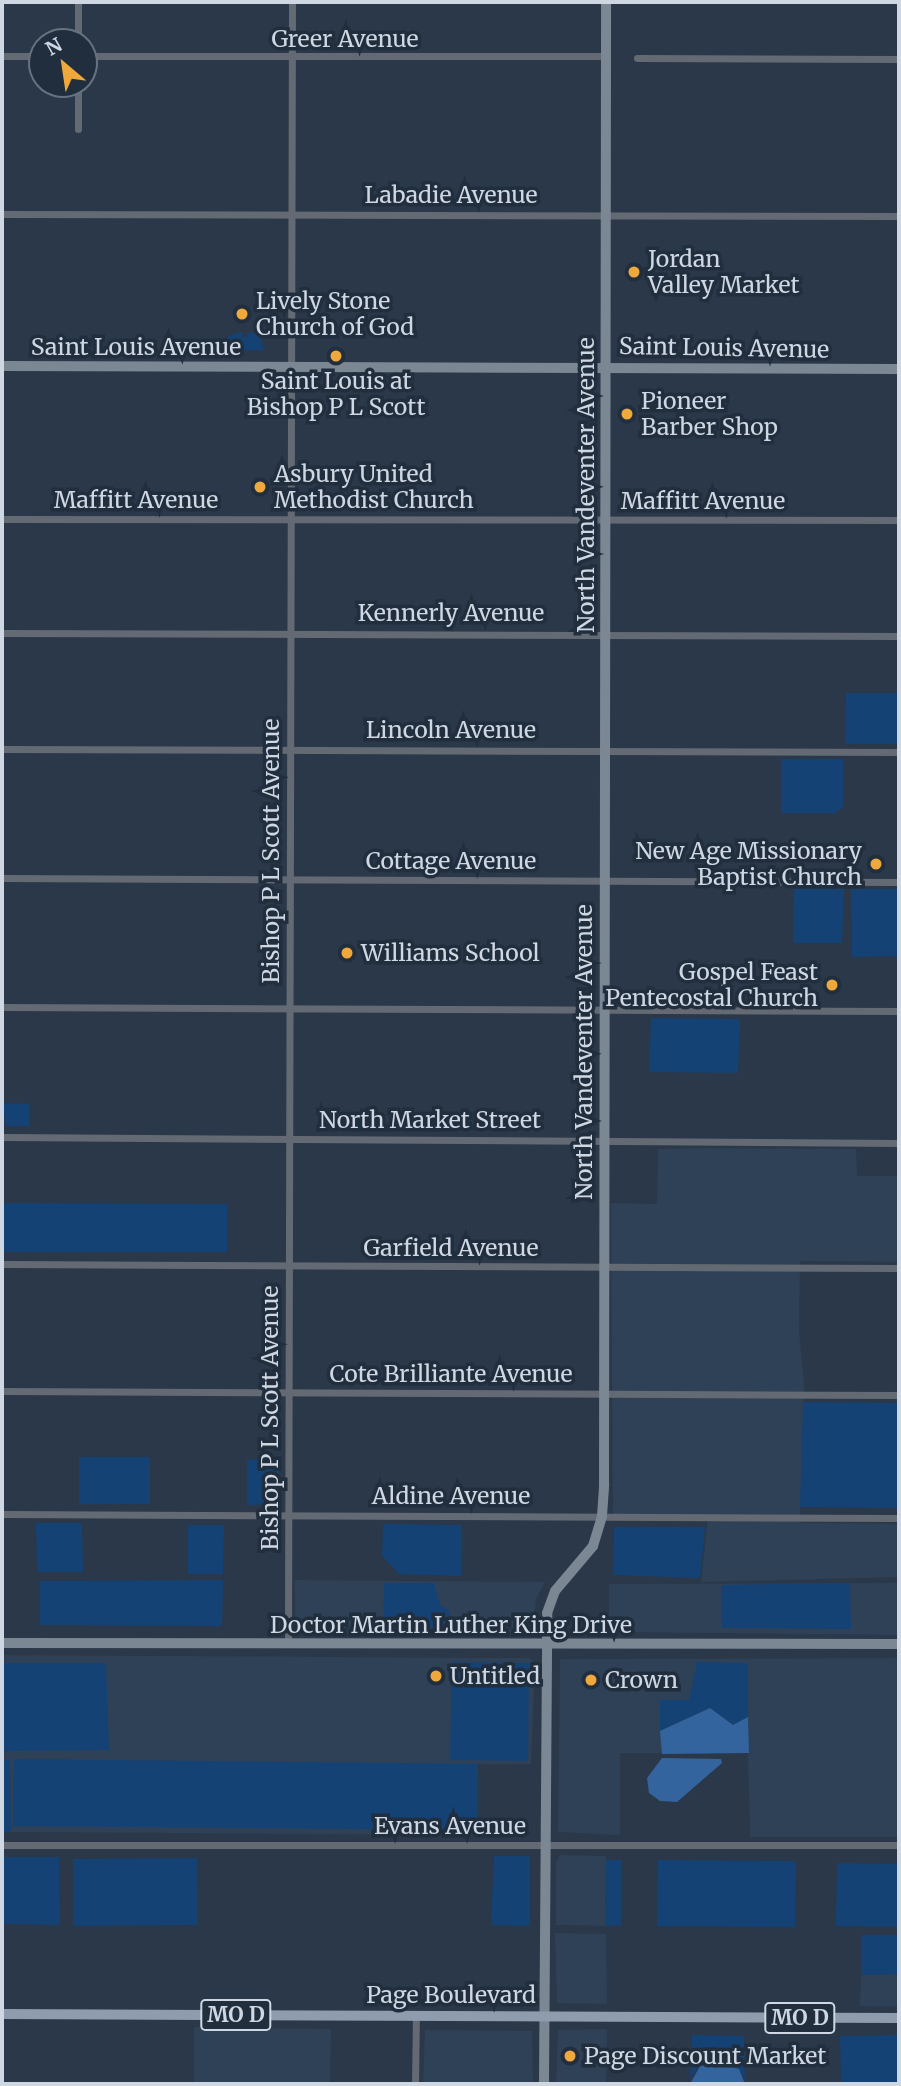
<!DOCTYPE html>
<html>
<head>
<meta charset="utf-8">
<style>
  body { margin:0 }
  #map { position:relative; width:901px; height:2086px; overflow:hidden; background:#2a3849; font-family:Merriweather,serif }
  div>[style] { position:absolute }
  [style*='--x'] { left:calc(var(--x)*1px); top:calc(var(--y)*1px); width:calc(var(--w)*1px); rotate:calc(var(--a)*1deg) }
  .built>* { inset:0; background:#2f4157 }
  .green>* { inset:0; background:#154275 }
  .forest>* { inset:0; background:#33649d }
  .street>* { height:7px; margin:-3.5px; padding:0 3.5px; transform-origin:3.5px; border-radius:3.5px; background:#646a73 }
  .secondary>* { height:10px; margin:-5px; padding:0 5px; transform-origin:5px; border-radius:5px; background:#7c8794 }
  .primary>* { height:10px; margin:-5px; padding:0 5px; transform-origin:5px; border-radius:5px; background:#8f9cad }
  .dots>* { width:19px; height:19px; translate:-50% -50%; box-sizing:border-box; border:4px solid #212e3e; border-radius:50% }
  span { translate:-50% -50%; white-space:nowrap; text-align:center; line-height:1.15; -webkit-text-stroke:7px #212e3e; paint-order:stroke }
  .shield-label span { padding:2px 5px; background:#212e3e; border:2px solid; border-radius:5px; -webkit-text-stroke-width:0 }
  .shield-label { font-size:21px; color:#cfd7e2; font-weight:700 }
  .street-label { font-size:23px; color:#cfd7e2 }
  .poi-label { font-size:23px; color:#cfd7e2 }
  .left { translate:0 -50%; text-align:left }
  .right { translate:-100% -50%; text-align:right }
  .frame { position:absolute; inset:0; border:4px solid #cfd7e2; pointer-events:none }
  .north { position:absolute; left:28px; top:28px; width:70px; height:70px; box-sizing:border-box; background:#212e3e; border:2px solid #677280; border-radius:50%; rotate:331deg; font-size:19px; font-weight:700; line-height:28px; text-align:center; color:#cfd7e2 }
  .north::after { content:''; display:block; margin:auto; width:24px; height:32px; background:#eea83c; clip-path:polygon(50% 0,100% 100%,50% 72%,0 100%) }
</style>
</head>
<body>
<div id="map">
  <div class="built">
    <i style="clip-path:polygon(699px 1148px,856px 1149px,857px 1176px,899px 1176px,899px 1262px,800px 1261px,799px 1331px,804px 1383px,800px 1523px,899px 1524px,899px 1577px,701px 1582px,708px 1517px,613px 1516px,611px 1203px,657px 1204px,658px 1149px)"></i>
    <i style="clip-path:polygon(295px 1580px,545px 1582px,536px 1599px,532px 1632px,300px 1633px,295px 1628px)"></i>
    <i style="clip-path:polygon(899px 1583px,899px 1635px,609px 1632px,609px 1584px)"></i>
    <i style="clip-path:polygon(2px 1655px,530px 1658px,535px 1664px,531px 1764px,478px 1764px,477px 1835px,11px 1832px,10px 1760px,2px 1760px)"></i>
    <i style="clip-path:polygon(899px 1658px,899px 1837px,750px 1837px,748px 1753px,620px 1753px,620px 1835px,558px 1832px,560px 1659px)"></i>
    <i style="clip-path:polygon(560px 1855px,606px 1856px,605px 1926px,556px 1925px,556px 1862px)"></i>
    <i style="clip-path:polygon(555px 1933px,606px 1934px,607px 2004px,557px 2003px)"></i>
    <i style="clip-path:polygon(899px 1974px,899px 2006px,860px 2006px,861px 1975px)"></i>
    <i style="clip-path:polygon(194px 2027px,331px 2029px,330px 2084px,194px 2084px)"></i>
    <i style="clip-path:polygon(607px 2029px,606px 2084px,556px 2084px,558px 2030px)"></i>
    <i style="clip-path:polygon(425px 2030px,532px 2031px,533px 2084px,423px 2084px)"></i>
  </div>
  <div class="green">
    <i style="clip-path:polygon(237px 333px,244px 333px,241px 338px,249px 336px,245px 333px,259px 333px,264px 350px,227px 350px,227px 337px)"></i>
    <i style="clip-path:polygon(846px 693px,899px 693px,899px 744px,845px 744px)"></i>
    <i style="clip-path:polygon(781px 759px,843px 759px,843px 807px,835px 813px,781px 813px)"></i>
    <i style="clip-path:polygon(794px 889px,844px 889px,842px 943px,793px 943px)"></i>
    <i style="clip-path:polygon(851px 889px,899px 889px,899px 956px,852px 957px)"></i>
    <i style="clip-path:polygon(651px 1018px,740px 1019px,738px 1073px,649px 1072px)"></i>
    <i style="clip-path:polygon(2px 1103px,29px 1104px,29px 1126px,6px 1126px)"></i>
    <i style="clip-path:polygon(2px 1203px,227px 1204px,227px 1252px,2px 1252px)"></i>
    <i style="clip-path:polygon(803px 1402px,899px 1403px,899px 1508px,800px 1507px)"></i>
    <i style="clip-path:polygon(79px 1457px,150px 1457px,150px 1504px,79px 1504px)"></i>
    <i style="clip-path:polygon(279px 1458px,279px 1504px,247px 1505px,247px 1460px)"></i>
    <i style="clip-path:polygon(36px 1523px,82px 1523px,83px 1572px,37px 1572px)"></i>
    <i style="clip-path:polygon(383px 1524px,462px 1525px,461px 1576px,399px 1574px,382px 1556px)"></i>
    <i style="clip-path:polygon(188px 1525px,224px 1525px,223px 1574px,188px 1574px)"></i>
    <i style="clip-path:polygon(614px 1527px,705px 1527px,700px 1578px,613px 1575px)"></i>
    <i style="clip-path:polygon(223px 1580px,222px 1626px,40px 1625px,40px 1581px)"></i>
    <i style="clip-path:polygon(384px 1583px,434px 1583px,440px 1605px,450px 1611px,449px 1628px,383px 1626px)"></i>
    <i style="clip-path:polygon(850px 1583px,851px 1629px,722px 1628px,721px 1585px)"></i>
    <i style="clip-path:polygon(452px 1662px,529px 1663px,528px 1761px,450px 1760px)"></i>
    <i style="clip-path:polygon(697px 1662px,748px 1663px,748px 1717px,733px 1725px,710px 1708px,660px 1731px,660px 1700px,689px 1700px)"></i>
    <i style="clip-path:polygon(2px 1663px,106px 1663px,109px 1750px,2px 1751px)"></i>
    <i style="clip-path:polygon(14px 1759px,478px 1764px,477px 1830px,13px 1826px)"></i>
    <i style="clip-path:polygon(2px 1760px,10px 1760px,11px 1832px,2px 1832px)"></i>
    <i style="clip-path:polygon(494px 1856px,530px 1856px,530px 1926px,491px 1925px)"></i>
    <i style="clip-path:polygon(2px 1857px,59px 1857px,60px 1925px,2px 1924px)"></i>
    <i style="clip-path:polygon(197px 1858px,198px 1925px,73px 1926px,73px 1859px)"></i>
    <i style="clip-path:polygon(606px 1860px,621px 1860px,621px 1925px,605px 1926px)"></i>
    <i style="clip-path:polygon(658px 1860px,796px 1861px,795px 1927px,657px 1926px)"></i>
    <i style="clip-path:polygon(837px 1863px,899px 1864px,899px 1927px,836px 1926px)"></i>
    <i style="clip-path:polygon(861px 1935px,899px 1935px,899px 1974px,861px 1975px)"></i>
    <i style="clip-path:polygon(692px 2035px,744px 2036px,745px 2079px,739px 2070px,720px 2063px,700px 2066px,690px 2078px)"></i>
    <i style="clip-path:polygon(899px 2035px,899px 2084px,841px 2084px,840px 2036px)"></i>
  </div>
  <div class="forest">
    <i style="clip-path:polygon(710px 1708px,733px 1725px,748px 1717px,749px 1753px,662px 1754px,660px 1731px)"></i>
    <i style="clip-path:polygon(662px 1758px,721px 1759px,722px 1763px,677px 1802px,660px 1801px,649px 1793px,647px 1778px)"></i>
    <i style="clip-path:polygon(720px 2063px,739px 2069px,745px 2084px,690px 2084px,700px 2066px)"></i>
  </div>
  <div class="street">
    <i style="--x:78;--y:2;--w:40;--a:90"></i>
    <i style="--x:2;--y:56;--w:40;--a:0"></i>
    <i style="--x:84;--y:56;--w:522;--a:0"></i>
    <i style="--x:637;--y:58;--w:262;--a:0.2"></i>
    <i style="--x:78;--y:129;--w:45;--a:-90"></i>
    <i style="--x:2;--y:214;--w:897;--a:0.13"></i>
    <i style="--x:2;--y:519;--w:897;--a:0.06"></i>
    <i style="--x:2;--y:633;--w:897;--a:0.19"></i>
    <i style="--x:2;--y:749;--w:897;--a:0.19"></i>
    <i style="--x:2;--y:878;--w:897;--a:0.26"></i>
    <i style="--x:2;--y:1007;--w:897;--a:0.26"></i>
    <i style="--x:2;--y:1137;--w:897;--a:0.38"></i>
    <i style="--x:2;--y:1264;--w:897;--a:0.26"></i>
    <i style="--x:2;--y:1391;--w:897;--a:0.26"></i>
    <i style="--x:2;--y:1514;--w:897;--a:0.26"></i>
    <i style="--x:288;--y:1643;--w:1641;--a:-89.86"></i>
    <i style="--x:2;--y:1845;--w:897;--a:0"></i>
    <i style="--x:415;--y:2084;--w:68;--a:-89.2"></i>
  </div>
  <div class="secondary">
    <i style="--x:2;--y:366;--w:897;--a:0.19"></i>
    <i style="--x:2;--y:1643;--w:897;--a:0.06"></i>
    <i style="--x:544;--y:2084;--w:471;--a:-89.6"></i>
    <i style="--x:547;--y:1613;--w:23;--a:-70"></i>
    <i style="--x:555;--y:1591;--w:59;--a:-49.8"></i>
    <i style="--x:593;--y:1546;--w:31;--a:-73"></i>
    <i style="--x:602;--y:1516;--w:32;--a:-86"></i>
    <i style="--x:604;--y:1484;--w:1482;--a:-89.92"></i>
  </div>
  <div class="primary">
    <i style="--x:2;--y:2014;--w:897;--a:0.26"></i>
  </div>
  <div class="dots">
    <i style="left:634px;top:272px;background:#eea83c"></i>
    <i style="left:242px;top:314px;background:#eea83c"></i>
    <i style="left:336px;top:356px;background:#eea83c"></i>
    <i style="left:627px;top:414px;background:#eea83c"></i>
    <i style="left:260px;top:487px;background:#eea83c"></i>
    <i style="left:876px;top:864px;background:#eea83c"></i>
    <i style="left:347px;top:953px;background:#eea83c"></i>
    <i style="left:832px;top:985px;background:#eea83c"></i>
    <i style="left:436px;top:1676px;background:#eea83c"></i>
    <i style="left:591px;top:1680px;background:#eea83c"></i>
    <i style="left:570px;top:2056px;background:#eea83c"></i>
  </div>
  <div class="shield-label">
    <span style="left:236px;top:2015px">MO D</span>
    <span style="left:800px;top:2018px">MO D</span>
  </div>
  <div class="street-label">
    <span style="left:345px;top:39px">Greer Avenue</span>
    <span style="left:451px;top:195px">Labadie Avenue</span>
    <span style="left:136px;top:347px">Saint Louis Avenue</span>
    <span style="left:724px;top:348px;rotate:1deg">Saint Louis Avenue</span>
    <span style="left:586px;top:485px;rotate:-90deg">North Vandeventer Avenue</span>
    <span style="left:136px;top:500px">Maffitt Avenue</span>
    <span style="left:703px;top:501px">Maffitt Avenue</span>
    <span style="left:451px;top:613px">Kennerly Avenue</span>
    <span style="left:451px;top:730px">Lincoln Avenue</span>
    <span style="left:271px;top:851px;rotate:-90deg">Bishop P L Scott Avenue</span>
    <span style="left:451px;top:861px">Cottage Avenue</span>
    <span style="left:584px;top:1052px;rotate:-90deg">North Vandeventer Avenue</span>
    <span style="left:430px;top:1120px">North Market Street</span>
    <span style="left:451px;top:1248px">Garfield Avenue</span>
    <span style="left:451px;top:1374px">Cote Brilliante Avenue</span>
    <span style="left:270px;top:1418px;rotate:-90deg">Bishop P L Scott Avenue</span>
    <span style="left:451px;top:1496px">Aldine Avenue</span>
    <span style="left:451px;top:1625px">Doctor Martin Luther King Drive</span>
    <span style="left:450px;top:1826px">Evans Avenue</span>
    <span style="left:451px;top:1995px">Page Boulevard</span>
  </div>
  <div class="poi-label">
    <span class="left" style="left:648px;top:272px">Jordan<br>Valley Market</span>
    <span class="left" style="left:256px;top:314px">Lively Stone<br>Church of God</span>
    <span style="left:336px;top:394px">Saint Louis at<br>Bishop P L Scott</span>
    <span class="left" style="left:641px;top:414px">Pioneer<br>Barber Shop</span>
    <span class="left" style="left:274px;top:487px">Asbury United<br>Methodist Church</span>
    <span class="right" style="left:862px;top:864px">New Age Missionary<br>Baptist Church</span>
    <span class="left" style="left:361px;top:953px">Williams School</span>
    <span class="right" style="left:818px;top:985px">Gospel Feast<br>Pentecostal Church</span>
    <span class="left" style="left:450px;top:1676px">Untitled</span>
    <span class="left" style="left:605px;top:1680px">Crown</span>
    <span class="left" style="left:584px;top:2056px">Page Discount Market</span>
  </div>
  <div class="frame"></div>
  <div class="north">N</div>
</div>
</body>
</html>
